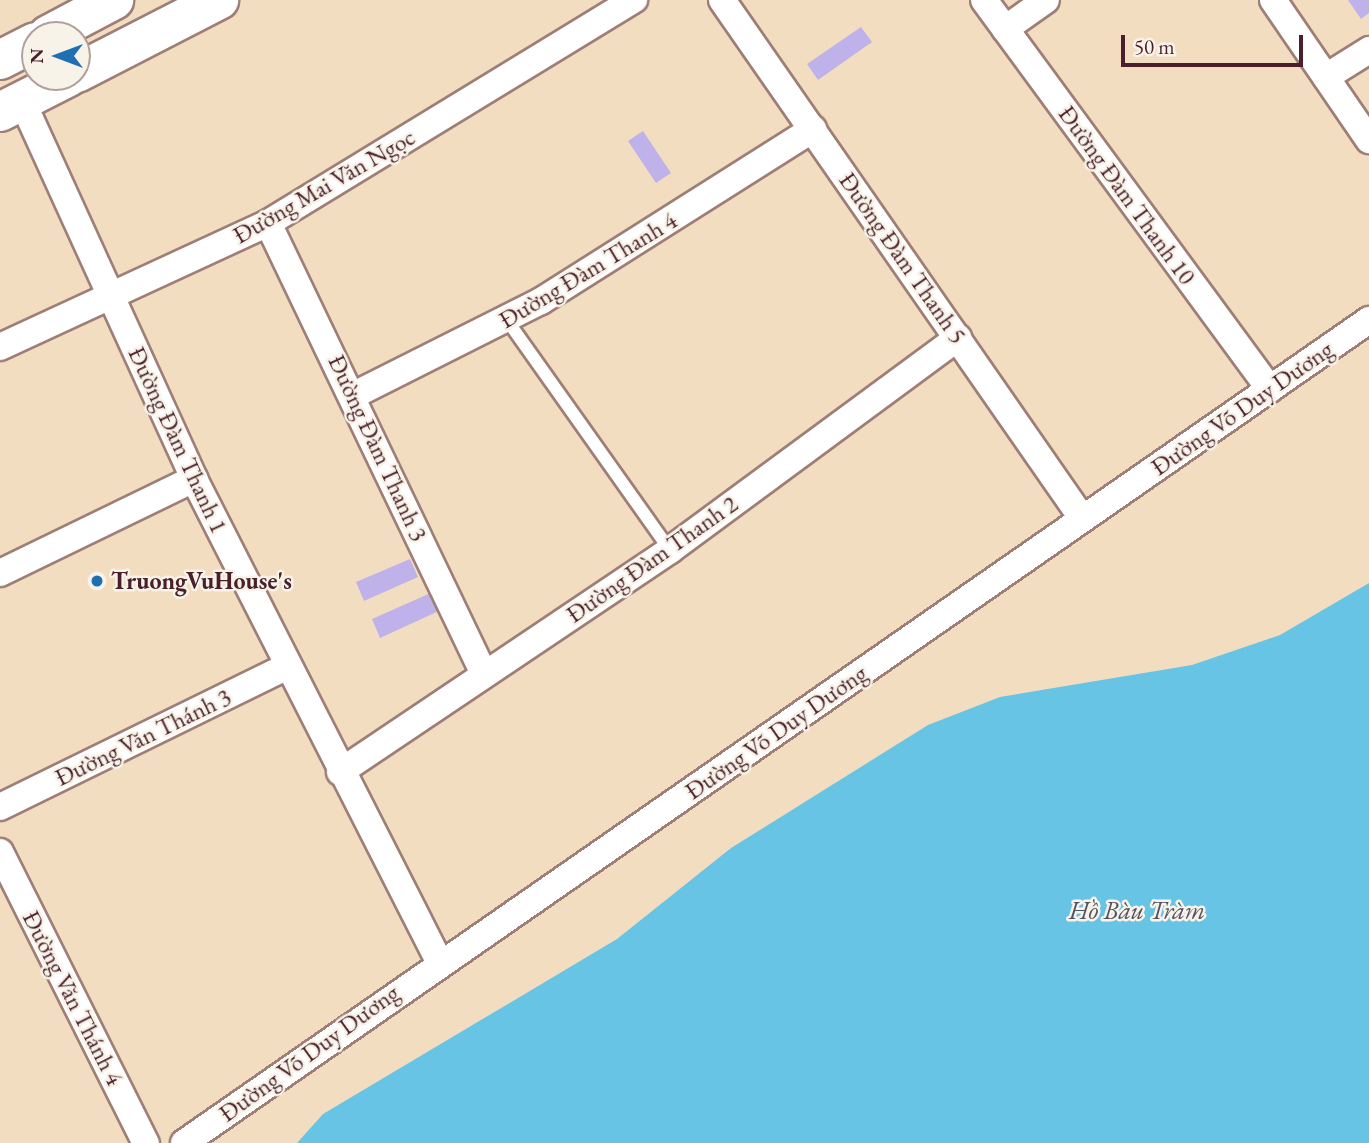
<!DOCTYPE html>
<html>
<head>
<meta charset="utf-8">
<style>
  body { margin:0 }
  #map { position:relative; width:1369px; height:1143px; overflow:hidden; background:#f3ddc0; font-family:"EB Garamond",serif }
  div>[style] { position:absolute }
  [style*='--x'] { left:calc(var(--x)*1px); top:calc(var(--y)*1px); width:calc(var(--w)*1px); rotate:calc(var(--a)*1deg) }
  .water>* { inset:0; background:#67c4e5 }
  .building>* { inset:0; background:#bfb1ea }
  .roads { filter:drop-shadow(2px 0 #9e7e76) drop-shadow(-2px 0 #9e7e76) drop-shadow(0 2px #9e7e76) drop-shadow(0 -2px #9e7e76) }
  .lane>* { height:12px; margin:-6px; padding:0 6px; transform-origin:6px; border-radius:6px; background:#fff }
  .street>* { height:26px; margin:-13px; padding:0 13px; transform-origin:13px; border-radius:13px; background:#fff }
  .highway>* { height:38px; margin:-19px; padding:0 19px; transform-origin:19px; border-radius:19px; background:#fff }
  .dots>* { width:19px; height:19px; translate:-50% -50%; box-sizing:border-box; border:4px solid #f7f3e8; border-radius:50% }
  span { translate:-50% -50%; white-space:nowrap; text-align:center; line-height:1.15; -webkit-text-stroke:5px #f7f3e8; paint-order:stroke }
  .street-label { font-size:24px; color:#4a1f2b }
  .poi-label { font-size:24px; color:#4a1f2b; font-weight:700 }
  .left { translate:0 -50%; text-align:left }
  .water-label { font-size:26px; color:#535163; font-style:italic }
  .north { position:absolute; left:21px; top:21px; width:70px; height:70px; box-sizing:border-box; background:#f7f3e8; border:2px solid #b29e9c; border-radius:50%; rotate:270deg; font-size:19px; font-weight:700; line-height:28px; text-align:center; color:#4a1f2b }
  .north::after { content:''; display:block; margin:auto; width:24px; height:32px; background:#1f6fb2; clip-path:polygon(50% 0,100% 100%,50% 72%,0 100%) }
  .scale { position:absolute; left:1121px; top:35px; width:182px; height:32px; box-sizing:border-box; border:4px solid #4a1f2b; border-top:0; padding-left:9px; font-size:21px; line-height:24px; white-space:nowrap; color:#4a1f2b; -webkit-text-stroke:5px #f7f3e8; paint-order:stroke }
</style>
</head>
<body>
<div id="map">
  <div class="water">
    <i style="clip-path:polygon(1369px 583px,1369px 1143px,297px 1143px,323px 1114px,617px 939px,731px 848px,928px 725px,1000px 697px,1192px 665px,1280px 635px)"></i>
  </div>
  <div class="building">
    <i style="clip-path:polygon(1348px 0,1369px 0,1369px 13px,1361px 19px)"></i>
    <i style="clip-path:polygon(861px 27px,872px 42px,818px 80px,807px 64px)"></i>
    <i style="clip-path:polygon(643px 131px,671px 173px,656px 183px,628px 141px)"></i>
    <i style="clip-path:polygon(410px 559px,418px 577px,364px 601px,356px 582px)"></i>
    <i style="clip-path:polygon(433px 592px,441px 610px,380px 638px,372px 619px)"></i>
  </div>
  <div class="roads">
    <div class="lane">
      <i style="--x:507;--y:320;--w:282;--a:54.7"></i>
    </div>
    <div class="street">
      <i style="--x:722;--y:0;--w:631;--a:55.2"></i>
      <i style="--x:984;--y:0;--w:483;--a:53.7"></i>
      <i style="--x:1273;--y:0;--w:170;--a:55.6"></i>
      <i style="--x:1005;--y:29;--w:50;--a:-35.3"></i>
      <i style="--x:1326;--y:77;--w:51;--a:-32.1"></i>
      <i style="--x:22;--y:101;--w:415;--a:65.5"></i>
      <i style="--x:194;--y:479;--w:541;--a:63.06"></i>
      <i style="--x:268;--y:223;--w:500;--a:64.41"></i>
      <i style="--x:0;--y:347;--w:295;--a:-24.8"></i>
      <i style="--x:268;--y:223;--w:429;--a:-31.4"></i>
      <i style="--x:354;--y:395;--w:209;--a:-26.7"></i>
      <i style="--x:541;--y:301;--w:322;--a:-32.3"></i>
      <i style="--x:0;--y:573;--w:216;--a:-25.9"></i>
      <i style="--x:340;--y:772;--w:398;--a:-33.9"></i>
      <i style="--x:670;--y:550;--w:358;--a:-36.4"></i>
      <i style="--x:0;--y:807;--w:318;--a:-26.1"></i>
      <i style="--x:0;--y:852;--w:326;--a:63.4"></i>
      <i style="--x:184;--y:1143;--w:1443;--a:-34.78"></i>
    </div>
    <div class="highway">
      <i style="--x:48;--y:35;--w:75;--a:-27.9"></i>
      <i style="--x:0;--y:60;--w:39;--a:-27"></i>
      <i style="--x:77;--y:73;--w:160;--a:-27.2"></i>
      <i style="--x:0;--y:112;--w:77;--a:-26.9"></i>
    </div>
  </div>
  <div class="dots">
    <i style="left:97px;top:581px;background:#1f6fb2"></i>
  </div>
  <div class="street-label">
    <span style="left:324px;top:186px;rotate:-30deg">Đường Mai Văn Ngọc</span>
    <span style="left:1127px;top:195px;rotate:54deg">Đường Đàm Thanh 10</span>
    <span style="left:903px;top:258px;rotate:55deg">Đường Đàm Thanh 5</span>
    <span style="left:588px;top:270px;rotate:-31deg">Đường Đàm Thanh 4</span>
    <span style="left:1242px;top:408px;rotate:-35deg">Đường Võ Duy Dương</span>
    <span style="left:178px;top:440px;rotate:65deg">Đường Đàm Thanh 1</span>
    <span style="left:378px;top:448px;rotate:65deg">Đường Đàm Thanh 3</span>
    <span style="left:652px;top:559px;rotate:-35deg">Đường Đàm Thanh 2</span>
    <span style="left:776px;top:732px;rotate:-35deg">Đường Võ Duy Dương</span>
    <span style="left:143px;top:737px;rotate:-26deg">Đường Văn Thánh 3</span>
    <span style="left:73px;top:998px;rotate:63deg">Đường Văn Thánh 4</span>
    <span style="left:309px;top:1053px;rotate:-36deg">Đường Võ Duy Dương</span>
  </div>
  <div class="poi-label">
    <span class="left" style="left:111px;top:581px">TruongVuHouse's</span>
  </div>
  <div class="water-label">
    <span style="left:1137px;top:911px">Hồ Bàu Tràm</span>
  </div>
  <div class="north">N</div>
  <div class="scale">50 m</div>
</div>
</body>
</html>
